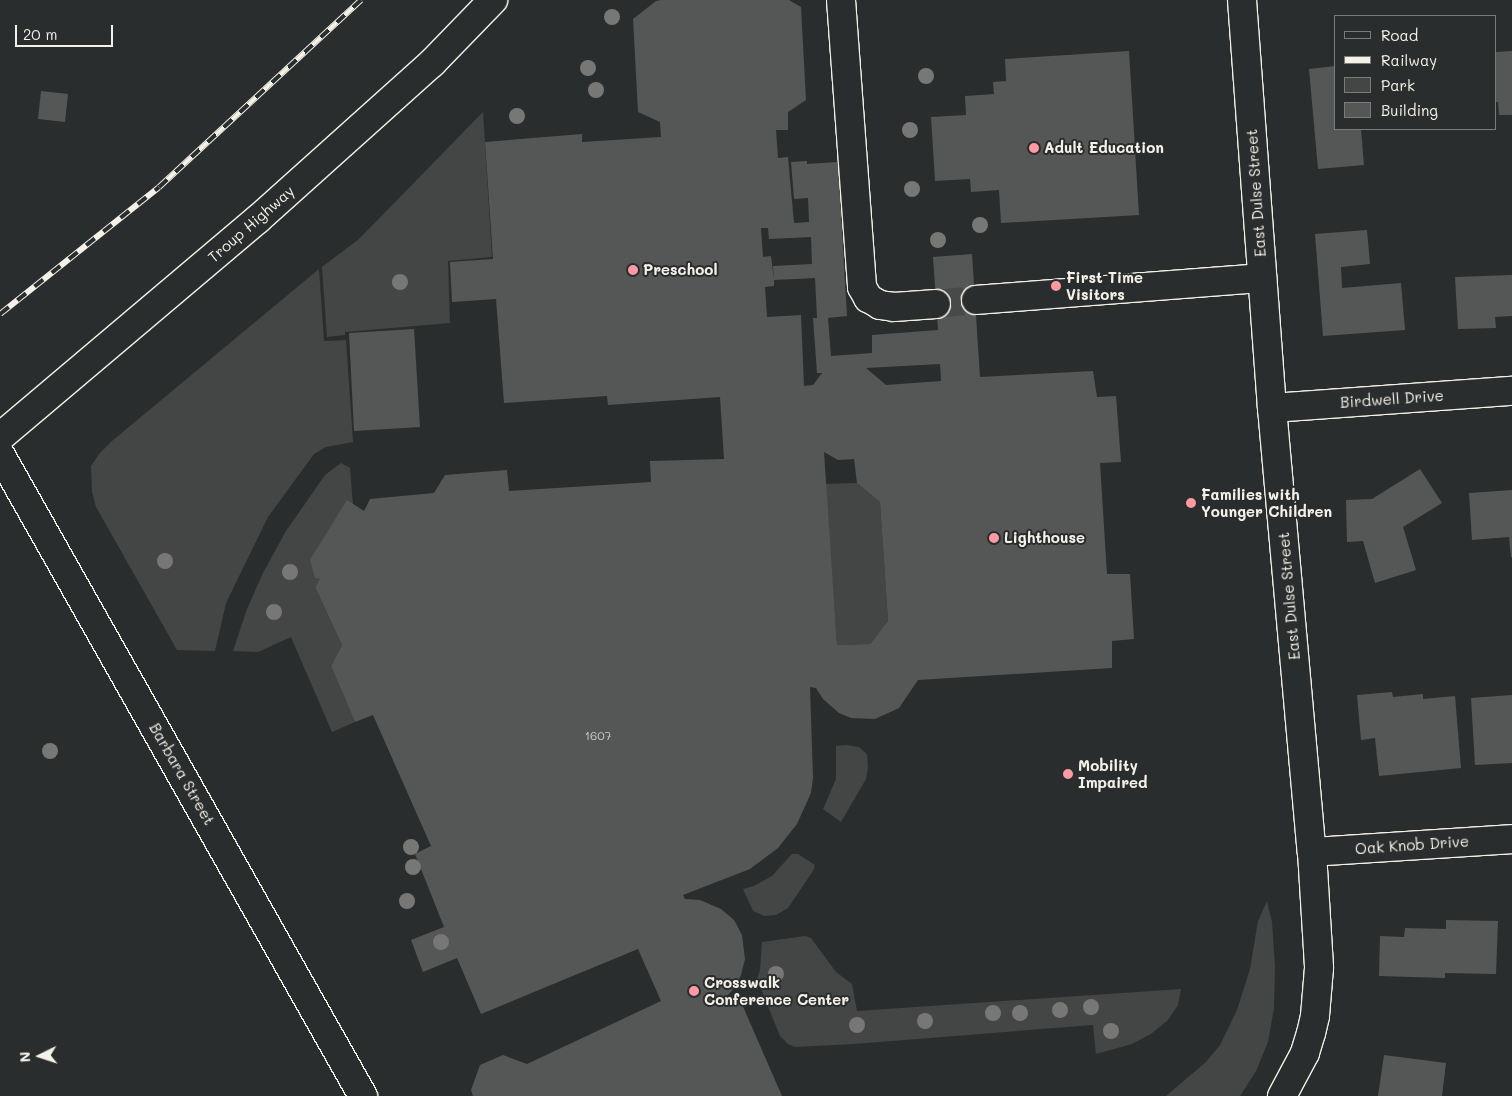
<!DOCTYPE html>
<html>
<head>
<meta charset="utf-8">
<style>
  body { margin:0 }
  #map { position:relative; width:1512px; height:1096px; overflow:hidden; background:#2a2d2e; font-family:Mali,sans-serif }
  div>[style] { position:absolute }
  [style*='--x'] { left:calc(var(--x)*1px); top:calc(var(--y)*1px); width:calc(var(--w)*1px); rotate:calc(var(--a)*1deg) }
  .green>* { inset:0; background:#444645 }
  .building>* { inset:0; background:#555756 }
  .minor-tunnel>* { height:28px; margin-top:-14px; transform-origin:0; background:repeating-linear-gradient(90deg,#484a4a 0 28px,transparent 0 42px) }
  .roads { filter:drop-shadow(1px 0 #f4f1e8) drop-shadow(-1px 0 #f4f1e8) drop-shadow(0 1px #f4f1e8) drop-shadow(0 -1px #f4f1e8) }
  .minor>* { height:28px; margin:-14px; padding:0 14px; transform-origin:14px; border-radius:14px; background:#2a2d2e }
  .major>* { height:28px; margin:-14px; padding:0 14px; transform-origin:14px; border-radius:14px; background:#2a2d2e }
  .rail>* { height:5.5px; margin-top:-2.75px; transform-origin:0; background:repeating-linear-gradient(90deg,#2a2d2e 0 11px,#f4f1e8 0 22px); box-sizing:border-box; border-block:1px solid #f4f1e8 }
  .trees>* { width:16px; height:16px; margin:-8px; border-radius:50%; background:#777875 }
  .dots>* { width:14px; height:14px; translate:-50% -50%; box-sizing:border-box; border:2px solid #2a2d2e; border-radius:50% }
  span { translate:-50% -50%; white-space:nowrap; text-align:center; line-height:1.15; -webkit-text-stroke:4px #2a2d2e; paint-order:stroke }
  .number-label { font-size:12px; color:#cccac4 }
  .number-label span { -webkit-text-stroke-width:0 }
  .poi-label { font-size:15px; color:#f4f1e8; font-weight:700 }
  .left { translate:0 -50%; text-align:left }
  .street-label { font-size:15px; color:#f4f1e8 }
  .legend { position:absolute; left:1334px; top:15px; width:162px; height:115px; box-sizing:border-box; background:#2a2d2e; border:1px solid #7b7b78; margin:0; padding:6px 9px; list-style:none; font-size:15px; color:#f4f1e8 }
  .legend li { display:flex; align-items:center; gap:10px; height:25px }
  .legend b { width:25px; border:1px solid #7b7b78 }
  .north { position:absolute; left:15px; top:1031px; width:50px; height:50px; -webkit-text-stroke:4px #2a2d2e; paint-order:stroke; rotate:266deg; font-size:14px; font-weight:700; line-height:20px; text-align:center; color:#f4f1e8 }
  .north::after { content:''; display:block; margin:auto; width:18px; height:22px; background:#f4f1e8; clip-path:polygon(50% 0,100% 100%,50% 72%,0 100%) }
  .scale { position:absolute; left:15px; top:25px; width:98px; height:22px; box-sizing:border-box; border:2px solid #f4f1e8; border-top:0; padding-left:6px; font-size:15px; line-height:18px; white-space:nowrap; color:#f4f1e8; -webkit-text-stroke:4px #2a2d2e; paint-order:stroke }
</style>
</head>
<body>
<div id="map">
  <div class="green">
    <i style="clip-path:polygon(483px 112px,492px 257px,448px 261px,450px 323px,345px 332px,345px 335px,327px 337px,322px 267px,359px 239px)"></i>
    <i style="clip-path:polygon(319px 269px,324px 341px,346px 340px,353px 442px,326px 447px,314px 454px,268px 517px,226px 603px,215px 651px,177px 650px,96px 507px,92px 492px,91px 466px,99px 454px,112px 441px)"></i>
    <i style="clip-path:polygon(341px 463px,350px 468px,353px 505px,315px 577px,320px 579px,315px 587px,342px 645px,331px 666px,355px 722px,332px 732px,291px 637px,258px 652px,233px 651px,247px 609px,263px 573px,286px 531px,325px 475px)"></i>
    <i style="clip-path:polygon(857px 483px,880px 502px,888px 621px,870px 644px,837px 645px,825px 484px)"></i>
    <i style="clip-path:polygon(846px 745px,859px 747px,867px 754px,868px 768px,866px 779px,841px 822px,823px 809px,836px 779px,836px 746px)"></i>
    <i style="clip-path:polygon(792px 854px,798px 854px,815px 865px,813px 871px,788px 908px,776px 915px,764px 916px,753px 911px,743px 889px,754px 886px,772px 876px)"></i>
    <i style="clip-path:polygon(1267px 901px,1272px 922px,1275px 966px,1274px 1008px,1268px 1042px,1256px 1071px,1240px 1096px,1166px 1096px,1206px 1062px,1220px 1045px,1237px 1010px,1250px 969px,1258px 921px)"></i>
    <i style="clip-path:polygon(805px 936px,811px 938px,836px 972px,852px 984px,857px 1011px,1181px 989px,1178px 1005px,1168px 1020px,1151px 1034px,1132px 1044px,1096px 1054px,1093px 1025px,854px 1044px,795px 1047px,788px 1044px,780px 1036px,757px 979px,760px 970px,762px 942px)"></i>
  </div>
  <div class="building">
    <i style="clip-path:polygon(evenodd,661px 0,789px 0,801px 7px,806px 100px,788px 112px,788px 130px,776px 130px,778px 158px,788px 157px,794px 223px,809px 222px,808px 198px,794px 199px,791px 162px,807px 161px,807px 164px,838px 162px,847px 316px,828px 318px,831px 356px,872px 353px,872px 335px,938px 330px,933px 257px,972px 254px,980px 377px,1093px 371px,1097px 397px,1116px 396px,1121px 462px,1100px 463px,1107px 574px,1130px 574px,1134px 639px,1112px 641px,1112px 668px,918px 680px,899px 708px,875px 719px,851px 718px,839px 713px,823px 699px,816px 688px,810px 687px,813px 778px,811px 793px,797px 824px,778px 848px,750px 869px,683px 895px,685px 899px,700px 900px,721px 909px,734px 920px,742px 935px,745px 959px,741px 975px,736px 986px,727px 996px,731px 1005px,741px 1002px,782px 1096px,473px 1096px,471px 1090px,480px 1065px,503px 1055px,527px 1064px,661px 1001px,638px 949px,481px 1014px,457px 958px,423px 972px,411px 940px,444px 927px,415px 854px,431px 846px,373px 715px,355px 722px,331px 666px,342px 645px,315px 587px,320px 579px,315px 578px,310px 560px,347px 500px,364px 511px,370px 499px,434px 493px,445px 475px,507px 470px,509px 491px,651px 482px,650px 461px,724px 459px,720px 397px,608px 405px,607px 396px,504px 403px,496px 299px,452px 302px,450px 262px,493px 259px,485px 142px,582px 134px,582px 142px,661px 137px,660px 122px,638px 112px,633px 19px,656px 1px,661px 0,761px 228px,768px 228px,769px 239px,811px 237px,812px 264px,773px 266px,774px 280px,771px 256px,763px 257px,761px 228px,661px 0,815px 278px,817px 318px,813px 318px,817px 373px,822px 373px,813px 385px,804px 386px,801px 315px,767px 317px,765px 287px,774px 286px,774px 280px,815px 278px,661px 0,940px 364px,941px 381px,886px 385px,866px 368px,940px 364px,661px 0,824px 452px,838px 460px,854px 459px,857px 483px,880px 502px,888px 621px,870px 644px,837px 645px,824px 452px)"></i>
    <i style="clip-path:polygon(1129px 51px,1139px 215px,1001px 223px,999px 190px,971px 192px,970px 179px,935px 181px,931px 117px,966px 115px,965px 96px,994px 94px,993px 82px,1006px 81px,1005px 59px)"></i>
    <i style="clip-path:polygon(1512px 51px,1512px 115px,1499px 115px,1498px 102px,1496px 102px,1496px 52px)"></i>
    <i style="clip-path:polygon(1336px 66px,1336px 129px,1361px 129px,1364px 165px,1318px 169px,1309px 69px)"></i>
    <i style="clip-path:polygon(41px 91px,68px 94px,65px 122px,38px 119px)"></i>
    <i style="clip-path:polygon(1367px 230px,1370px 264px,1341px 267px,1342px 288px,1401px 283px,1405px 330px,1323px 336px,1315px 234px)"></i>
    <i style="clip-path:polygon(1512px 275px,1512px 316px,1495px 317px,1496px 328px,1458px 329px,1455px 277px)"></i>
    <i style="clip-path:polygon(414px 329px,420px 427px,354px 431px,349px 333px)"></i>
    <i style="clip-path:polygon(1420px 469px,1442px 503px,1403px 527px,1416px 570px,1375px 583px,1363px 541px,1347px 542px,1346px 500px,1372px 499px)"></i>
    <i style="clip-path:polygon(1512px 490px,1512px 557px,1511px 557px,1509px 537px,1472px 540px,1469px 493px)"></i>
    <i style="clip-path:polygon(1392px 692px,1393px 697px,1423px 694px,1423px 699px,1455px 696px,1461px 768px,1379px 776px,1375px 738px,1361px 740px,1357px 695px)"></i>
    <i style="clip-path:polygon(1512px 695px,1512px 763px,1475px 765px,1471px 698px)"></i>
    <i style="clip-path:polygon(1446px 920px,1498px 921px,1496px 974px,1445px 973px,1445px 978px,1379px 976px,1380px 936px,1404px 937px,1405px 928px,1446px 929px)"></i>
    <i style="clip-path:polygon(1384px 1055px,1446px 1063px,1442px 1096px,1378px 1096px)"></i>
  </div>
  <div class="minor-tunnel">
    <i style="--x:936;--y:304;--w:40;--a:-5.7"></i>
  </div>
  <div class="roads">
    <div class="minor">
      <i style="--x:841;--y:0;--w:288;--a:85.8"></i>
      <i style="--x:862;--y:287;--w:13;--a:61"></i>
      <i style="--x:868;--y:298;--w:14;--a:30"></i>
      <i style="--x:880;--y:305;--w:14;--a:8"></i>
      <i style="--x:894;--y:307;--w:42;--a:-4.1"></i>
      <i style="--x:1242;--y:0;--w:409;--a:85.8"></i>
      <i style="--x:1272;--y:408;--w:446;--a:84.9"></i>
      <i style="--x:1312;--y:852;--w:116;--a:86.5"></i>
      <i style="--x:1319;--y:968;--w:48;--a:94.8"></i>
      <i style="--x:1315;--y:1016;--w:17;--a:103"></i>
      <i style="--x:1311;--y:1033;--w:21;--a:107"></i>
      <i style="--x:1305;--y:1053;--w:49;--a:118.1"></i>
      <i style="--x:976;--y:300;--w:287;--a:-4.4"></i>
      <i style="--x:1272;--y:408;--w:241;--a:-4.1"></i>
      <i style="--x:0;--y:454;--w:738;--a:60.52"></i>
      <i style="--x:1312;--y:852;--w:200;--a:-3.7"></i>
    </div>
    <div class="major">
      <i style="--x:0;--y:437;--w:338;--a:-40.2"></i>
      <i style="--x:258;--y:219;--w:234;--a:-41.9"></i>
      <i style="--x:432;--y:63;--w:88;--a:-45.9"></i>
    </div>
  </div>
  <div class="rail">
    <i style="--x:0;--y:314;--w:203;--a:-38.6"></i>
    <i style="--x:159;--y:187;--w:275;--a:-42.8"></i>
  </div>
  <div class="trees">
    <i style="left:612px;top:17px"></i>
    <i style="left:588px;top:68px"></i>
    <i style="left:926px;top:76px"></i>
    <i style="left:596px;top:90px"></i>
    <i style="left:517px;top:116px"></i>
    <i style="left:910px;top:130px"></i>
    <i style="left:912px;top:189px"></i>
    <i style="left:980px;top:225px"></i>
    <i style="left:938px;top:240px"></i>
    <i style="left:400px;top:282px"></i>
    <i style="left:165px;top:561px"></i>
    <i style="left:290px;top:572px"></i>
    <i style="left:274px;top:612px"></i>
    <i style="left:50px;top:751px"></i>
    <i style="left:411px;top:847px"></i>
    <i style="left:413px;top:867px"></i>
    <i style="left:407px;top:901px"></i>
    <i style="left:441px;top:942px"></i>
    <i style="left:776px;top:974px"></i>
    <i style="left:1091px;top:1007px"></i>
    <i style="left:1060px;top:1010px"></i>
    <i style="left:993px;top:1013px"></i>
    <i style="left:1020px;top:1013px"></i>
    <i style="left:925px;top:1021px"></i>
    <i style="left:857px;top:1025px"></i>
    <i style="left:1111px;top:1031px"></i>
  </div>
  <div class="dots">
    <i style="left:1034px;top:148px;background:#ff9aa2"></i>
    <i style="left:633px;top:270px;background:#ff9aa2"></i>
    <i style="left:1056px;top:286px;background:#ff9aa2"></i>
    <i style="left:1191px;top:503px;background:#ff9aa2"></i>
    <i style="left:994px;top:538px;background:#ff9aa2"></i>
    <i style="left:1068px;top:774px;background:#ff9aa2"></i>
    <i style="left:694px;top:991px;background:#ff9aa2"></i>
  </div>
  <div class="number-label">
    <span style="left:598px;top:736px">1607</span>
  </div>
  <div class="poi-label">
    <span class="left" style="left:1044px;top:148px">Adult Education</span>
    <span class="left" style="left:643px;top:270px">Preschool</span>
    <span class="left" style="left:1066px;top:286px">First Time<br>Visitors</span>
    <span class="left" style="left:1201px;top:503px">Families with<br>Younger Children</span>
    <span class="left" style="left:1004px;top:538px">Lighthouse</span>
    <span class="left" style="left:1078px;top:774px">Mobility<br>Impaired</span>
    <span class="left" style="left:704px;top:991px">Crosswalk<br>Conference Center</span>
  </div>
  <div class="street-label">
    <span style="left:1256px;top:193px;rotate:-94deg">East Dulse Street</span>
    <span style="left:251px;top:224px;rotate:-41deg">Troup Highway</span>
    <span style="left:1392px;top:399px;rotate:-4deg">Birdwell Drive</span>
    <span style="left:1289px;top:596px;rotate:-95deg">East Dulse Street</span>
    <span style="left:182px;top:774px;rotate:60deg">Barbara Street</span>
    <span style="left:1412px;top:845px;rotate:-4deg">Oak Knob Drive</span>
  </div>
  <ul class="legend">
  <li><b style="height:6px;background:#2a2d2e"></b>Road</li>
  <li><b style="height:6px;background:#f4f1e8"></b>Railway</li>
  <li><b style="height:14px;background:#444645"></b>Park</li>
  <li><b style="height:14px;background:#555756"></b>Building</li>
  </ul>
  <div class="north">N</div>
  <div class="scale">20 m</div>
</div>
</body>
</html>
